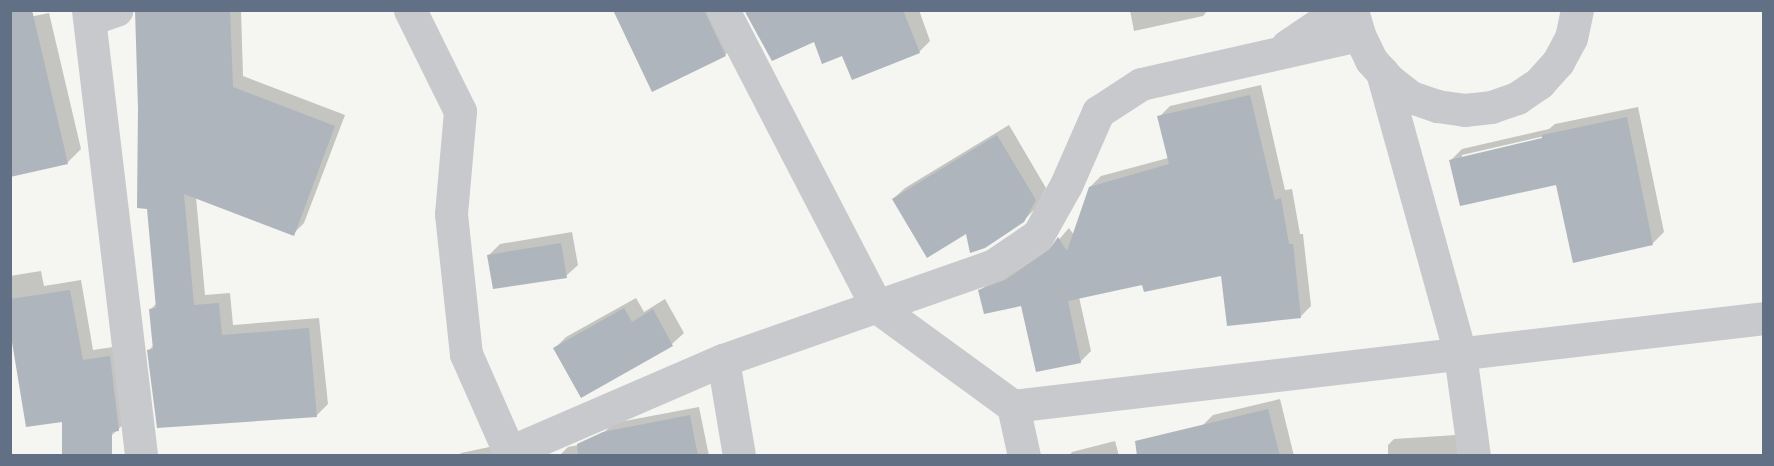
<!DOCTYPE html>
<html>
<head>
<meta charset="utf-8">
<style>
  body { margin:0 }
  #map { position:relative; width:1774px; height:466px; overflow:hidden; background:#f5f5f1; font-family:Overpass,sans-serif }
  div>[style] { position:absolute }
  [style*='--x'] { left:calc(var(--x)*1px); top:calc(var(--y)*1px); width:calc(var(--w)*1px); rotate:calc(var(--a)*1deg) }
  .shadow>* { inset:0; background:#0003 }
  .building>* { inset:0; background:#aeb5bc }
  .minor>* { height:33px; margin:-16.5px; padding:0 16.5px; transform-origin:16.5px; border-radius:16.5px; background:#c7c9cd }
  span { translate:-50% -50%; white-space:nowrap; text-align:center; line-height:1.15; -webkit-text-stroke:6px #fff; paint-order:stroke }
  .frame { position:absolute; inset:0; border:12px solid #617085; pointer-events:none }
</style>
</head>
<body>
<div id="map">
  <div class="shadow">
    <i style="clip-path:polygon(137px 10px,241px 10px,243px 76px,345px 115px,304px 223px,293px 234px,196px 197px,205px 295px,230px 293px,233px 325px,319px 318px,328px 404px,317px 415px,149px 350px,154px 345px,151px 309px,157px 303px,140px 108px)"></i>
    <i style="clip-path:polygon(620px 10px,720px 10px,736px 44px,725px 55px)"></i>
    <i style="clip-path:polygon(746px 10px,919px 10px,930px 41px,919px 52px,843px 54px)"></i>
    <i style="clip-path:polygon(1130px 10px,1208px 10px,1203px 16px,1134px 31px)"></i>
    <i style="clip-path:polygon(49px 13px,81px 149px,67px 163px,10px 21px)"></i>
    <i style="clip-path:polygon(1261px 85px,1285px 190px,1292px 189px,1300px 234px,1303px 234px,1311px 306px,1300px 317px,1222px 274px,1143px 283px,1079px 297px,1091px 351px,1080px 362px,1022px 304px,980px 291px,991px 280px,1017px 270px,1055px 244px,1069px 228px,1074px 235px,1090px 187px,1101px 176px,1168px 158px,1159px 117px,1170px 106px)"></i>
    <i style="clip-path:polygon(evenodd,1638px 107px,1664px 232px,1652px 244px,1557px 183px,1451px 160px,1462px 149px,1549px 129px,1555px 124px,1638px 107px,1549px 135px,1550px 138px,1462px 158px,1462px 155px,1549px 135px)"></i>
    <i style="clip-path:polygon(1009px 125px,1046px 188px,1035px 209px,1023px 221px,893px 199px,905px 188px)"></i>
    <i style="clip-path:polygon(572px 232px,578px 265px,566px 276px,489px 255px,500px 244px)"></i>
    <i style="clip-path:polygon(41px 271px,44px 286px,81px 280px,93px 350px,120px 346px,129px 419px,111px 436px,63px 420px,10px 334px,10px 276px)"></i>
    <i style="clip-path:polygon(636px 298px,644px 312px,665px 299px,684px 333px,672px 344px,582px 396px,555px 348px,566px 337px)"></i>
    <i style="clip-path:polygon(1280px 399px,1294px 456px,1209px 456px,1202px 426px,1213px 415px)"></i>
    <i style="clip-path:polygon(699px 407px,709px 456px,559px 456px,568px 447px,606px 440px,602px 434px,614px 423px)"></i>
    <i style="clip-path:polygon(1456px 435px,1458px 456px,1388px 456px,1388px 445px,1394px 439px)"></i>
    <i style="clip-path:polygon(1115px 441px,1119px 456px,1069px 456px,1072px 452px)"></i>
    <i style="clip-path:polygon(494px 446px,496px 456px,458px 456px,461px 453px)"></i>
  </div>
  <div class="building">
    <i style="clip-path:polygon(10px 10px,32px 10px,68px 164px,10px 177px)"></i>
    <i style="clip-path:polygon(135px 10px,230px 10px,233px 87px,335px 126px,294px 236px,184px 194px,194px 305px,219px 303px,222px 335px,309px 328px,317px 417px,157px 428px,147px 350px,153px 349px,149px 309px,156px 308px,147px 209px,137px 208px,138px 108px)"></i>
    <i style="clip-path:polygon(613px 10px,704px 10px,726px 56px,652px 92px)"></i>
    <i style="clip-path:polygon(744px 10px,903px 10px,920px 53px,852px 80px,842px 56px,822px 64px,814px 42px,772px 61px)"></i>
    <i style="clip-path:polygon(1250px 95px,1275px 200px,1281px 198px,1289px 244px,1293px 244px,1301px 318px,1227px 326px,1221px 276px,1144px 292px,1142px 285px,1068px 301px,1081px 363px,1036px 372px,1021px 306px,984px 314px,978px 290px,1005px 280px,1049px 250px,1058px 237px,1067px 251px,1089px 187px,1169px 164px,1157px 116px)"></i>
    <i style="clip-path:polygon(1627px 117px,1653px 245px,1573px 263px,1556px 185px,1460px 206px,1449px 160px,1542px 138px,1542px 135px)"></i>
    <i style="clip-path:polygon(997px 135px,1036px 200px,1024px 222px,985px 248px,970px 253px,966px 234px,927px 258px,892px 199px)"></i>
    <i style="clip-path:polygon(561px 243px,567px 278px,493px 289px,487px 255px)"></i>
    <i style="clip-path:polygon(70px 290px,83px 360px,110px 356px,119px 431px,112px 432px,112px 456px,62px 456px,62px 422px,26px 427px,10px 330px,10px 299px)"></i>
    <i style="clip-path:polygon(624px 308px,632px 322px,653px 309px,673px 346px,581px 398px,553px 348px)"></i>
    <i style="clip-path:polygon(1268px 409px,1280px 456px,1137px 456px,1135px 441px)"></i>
    <i style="clip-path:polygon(690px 415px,698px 456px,578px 456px,577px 444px,603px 432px)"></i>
  </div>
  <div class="minor">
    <i style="--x:88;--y:10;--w:449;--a:83.2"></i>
    <i style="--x:410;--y:10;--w:113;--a:63.7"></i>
    <i style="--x:460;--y:111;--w:103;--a:95"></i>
    <i style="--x:451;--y:214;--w:141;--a:83.9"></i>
    <i style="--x:466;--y:354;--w:111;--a:66.2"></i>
    <i style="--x:723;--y:10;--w:335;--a:62.6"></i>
    <i style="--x:877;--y:307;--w:168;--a:36.1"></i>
    <i style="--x:1013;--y:406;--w:51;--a:77.6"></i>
    <i style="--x:1352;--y:10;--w:26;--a:74"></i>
    <i style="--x:1359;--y:35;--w:28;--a:64"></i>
    <i style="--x:1371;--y:60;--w:27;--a:48"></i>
    <i style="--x:1389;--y:80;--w:28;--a:38"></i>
    <i style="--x:1411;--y:97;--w:28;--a:19"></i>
    <i style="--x:1437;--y:106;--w:27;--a:8"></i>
    <i style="--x:1464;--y:110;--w:27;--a:-6"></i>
    <i style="--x:1491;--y:107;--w:28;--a:-19"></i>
    <i style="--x:1517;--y:98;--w:27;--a:-34"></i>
    <i style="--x:1539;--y:83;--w:28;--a:-48"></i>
    <i style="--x:1558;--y:62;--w:27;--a:-62"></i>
    <i style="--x:1571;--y:38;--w:29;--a:-78"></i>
    <i style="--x:90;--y:19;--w:28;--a:-19"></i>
    <i style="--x:1287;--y:46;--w:41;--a:-34.1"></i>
    <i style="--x:1321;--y:23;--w:15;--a:-62"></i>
    <i style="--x:1382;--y:72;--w:293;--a:74.5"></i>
    <i style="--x:1460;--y:354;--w:103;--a:82.2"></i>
    <i style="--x:723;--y:360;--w:97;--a:80.5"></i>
    <i style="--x:1013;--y:406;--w:756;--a:-6.68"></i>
    <i style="--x:510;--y:452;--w:232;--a:-23.4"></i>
    <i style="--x:723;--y:360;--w:287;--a:-19.3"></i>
    <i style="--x:994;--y:265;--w:53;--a:-34.3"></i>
    <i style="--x:1038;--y:235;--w:57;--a:-60.8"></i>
    <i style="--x:1066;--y:185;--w:80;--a:-66.3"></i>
    <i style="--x:1098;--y:112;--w:51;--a:-33.1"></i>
    <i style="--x:1141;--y:84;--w:223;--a:-12.7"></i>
  </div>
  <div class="frame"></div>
</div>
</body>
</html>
